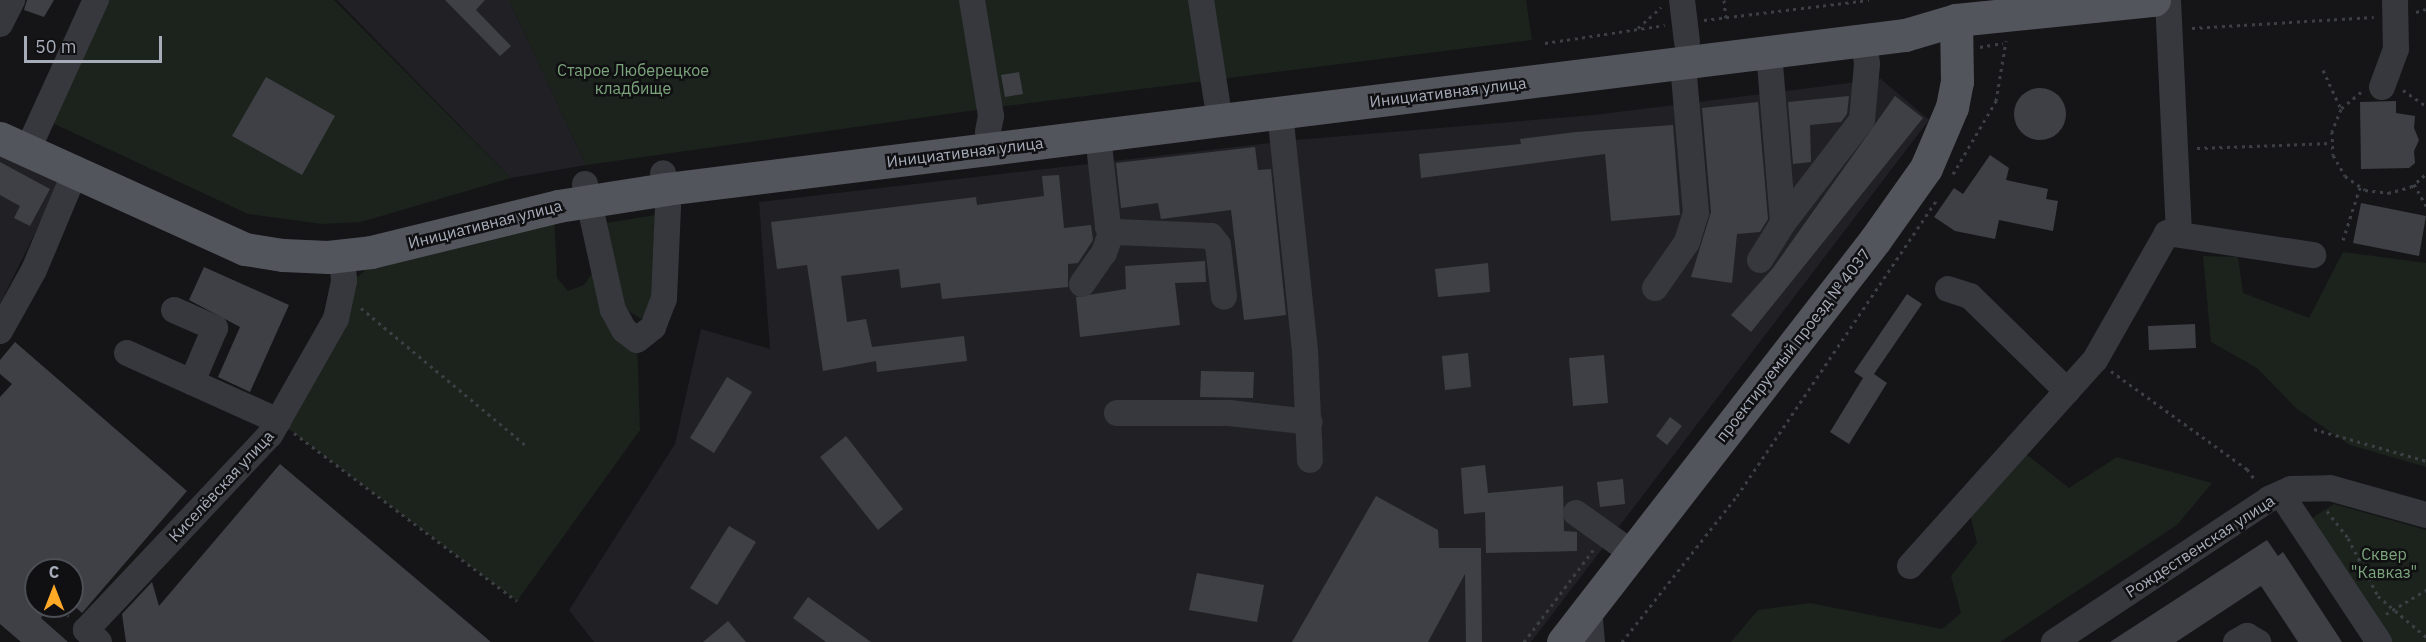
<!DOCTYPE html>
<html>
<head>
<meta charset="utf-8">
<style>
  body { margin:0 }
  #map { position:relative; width:2426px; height:642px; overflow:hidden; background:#151518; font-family:"IBM Plex Sans",sans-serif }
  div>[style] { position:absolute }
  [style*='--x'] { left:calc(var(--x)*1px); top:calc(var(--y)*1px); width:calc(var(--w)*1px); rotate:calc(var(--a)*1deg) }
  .built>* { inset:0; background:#212125 }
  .green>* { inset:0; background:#1b231c }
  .building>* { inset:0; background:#3f4045 }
  .round { border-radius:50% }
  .path>* { height:3px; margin-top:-1.5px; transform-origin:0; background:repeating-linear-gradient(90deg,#3c3f44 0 3px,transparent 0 7.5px) }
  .minor>* { height:26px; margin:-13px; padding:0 13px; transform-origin:13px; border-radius:13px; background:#36383d }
  .major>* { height:33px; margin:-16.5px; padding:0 16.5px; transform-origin:16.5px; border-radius:16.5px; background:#52555c }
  span { translate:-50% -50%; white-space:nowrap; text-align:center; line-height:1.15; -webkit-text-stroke:5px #101013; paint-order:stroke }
  .park-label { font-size:16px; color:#7ca57c }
  .street-label { font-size:16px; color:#a6adb9 }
  .north { position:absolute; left:24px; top:558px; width:60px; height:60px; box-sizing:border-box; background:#101013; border:2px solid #4c4f55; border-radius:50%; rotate:0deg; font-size:16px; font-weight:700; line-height:24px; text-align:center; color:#a6adb9 }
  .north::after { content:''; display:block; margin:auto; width:21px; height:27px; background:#ffa926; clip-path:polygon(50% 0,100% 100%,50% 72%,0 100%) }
  .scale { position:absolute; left:24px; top:36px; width:138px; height:27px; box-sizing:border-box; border:3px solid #a6adb9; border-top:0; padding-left:8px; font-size:18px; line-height:21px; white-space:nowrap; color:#a6adb9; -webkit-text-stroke:4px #101013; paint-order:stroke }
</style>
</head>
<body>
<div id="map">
  <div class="built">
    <i style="clip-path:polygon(337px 0,509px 0,586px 165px,511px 178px)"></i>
    <i style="clip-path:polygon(1881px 79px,1929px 120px,1531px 642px,594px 642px,569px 610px,675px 444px,701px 329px,770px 349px,759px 202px,1296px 140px,1594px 115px)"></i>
    <i style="clip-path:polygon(0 153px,59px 184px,0 304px)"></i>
  </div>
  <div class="green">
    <i style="clip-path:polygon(107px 0,334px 0,511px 178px,361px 222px,322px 224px,248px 214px,48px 121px)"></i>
    <i style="clip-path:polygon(509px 0,1526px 0,1532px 40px,990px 108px,586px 165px)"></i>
    <i style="clip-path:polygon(554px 214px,557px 278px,568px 291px,584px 285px,595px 269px,637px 340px,640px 430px,517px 601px,278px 421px,342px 292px,379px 257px)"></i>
    <i style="clip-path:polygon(656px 215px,656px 304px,641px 319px,620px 305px,606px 223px)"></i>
    <i style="clip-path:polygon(2343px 252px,2426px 263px,2426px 467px,2350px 445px,2297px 409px,2257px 368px,2211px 342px,2203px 256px,2238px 257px,2243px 293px,2309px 318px)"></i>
    <i style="clip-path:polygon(2026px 454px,2069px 488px,2117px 457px,2212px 483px,2177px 525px,2000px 642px,1731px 642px,1758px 610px,1810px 603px,1942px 629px,1961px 613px,1951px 576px,1977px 543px,1969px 510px)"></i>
    <i style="clip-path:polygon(2334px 504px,2426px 530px,2426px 642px,2387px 642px,2306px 522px)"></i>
  </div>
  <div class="building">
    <i style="clip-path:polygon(27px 0,54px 0,44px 17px,24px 10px)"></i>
    <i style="clip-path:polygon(445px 0,485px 0,476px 10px,511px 46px,500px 56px)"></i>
    <i style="clip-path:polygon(1019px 72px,1023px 94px,1005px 97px,1001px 75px)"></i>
    <i style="clip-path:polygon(266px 77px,335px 116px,302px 175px,232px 136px)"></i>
    <i class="round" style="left:2014px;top:88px;width:52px;height:52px"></i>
    <i style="clip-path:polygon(1849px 96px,1847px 114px,1841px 122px,1810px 125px,1811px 162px,1793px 164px,1788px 102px)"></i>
    <i style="clip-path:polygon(1895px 96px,1923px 118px,1751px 332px,1731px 315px,1773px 268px)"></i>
    <i style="clip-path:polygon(2396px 101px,2396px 113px,2415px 116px,2414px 128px,2419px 140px,2414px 151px,2415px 163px,2409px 168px,2361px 169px,2360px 102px)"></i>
    <i style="clip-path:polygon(1758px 102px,1768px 219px,1760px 232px,1737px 234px,1732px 283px,1691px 277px,1711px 212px,1702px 108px)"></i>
    <i style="clip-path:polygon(1673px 125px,1680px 215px,1611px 221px,1605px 154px,1421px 178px,1419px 154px,1521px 144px,1520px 139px,1576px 132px)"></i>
    <i style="clip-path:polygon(1255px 147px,1258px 170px,1271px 169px,1286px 315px,1244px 320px,1231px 210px,1161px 219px,1158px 203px,1121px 208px,1116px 163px)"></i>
    <i style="clip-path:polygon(1990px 155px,2009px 168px,2006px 180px,2048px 189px,2046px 199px,2058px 201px,2053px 231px,1999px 220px,1995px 239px,1955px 231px,1934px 217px,1954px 188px,1963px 194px)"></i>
    <i style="clip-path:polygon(0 162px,50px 189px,30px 226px,14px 218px,20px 206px,0 195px)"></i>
    <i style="clip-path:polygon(1059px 175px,1064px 228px,1091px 225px,1093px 240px,1078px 263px,1068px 264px,1068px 287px,942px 299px,940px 283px,901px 288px,899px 269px,841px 276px,847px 322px,866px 319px,872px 347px,964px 336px,967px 361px,877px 372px,876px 361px,823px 371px,807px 265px,777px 269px,771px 222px,976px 197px,977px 205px,1044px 196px,1042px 176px)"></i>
    <i style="clip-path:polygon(2361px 203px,2426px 216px,2419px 256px,2353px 243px)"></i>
    <i style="clip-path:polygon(1205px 261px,1206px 282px,1175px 283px,1180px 325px,1080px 337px,1076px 297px,1126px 289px,1125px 266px)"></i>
    <i style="clip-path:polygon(1488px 263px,1490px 292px,1438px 297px,1435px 269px)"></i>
    <i style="clip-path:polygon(204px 267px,289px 305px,250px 392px,218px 377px,240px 327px,189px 300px)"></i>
    <i style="clip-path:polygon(1907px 294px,1922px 304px,1874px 374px,1887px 383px,1849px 444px,1830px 432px,1863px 378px,1854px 372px)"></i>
    <i style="clip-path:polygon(2195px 324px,2196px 348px,2149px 350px,2148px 326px)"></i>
    <i style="clip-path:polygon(15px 342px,187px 491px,82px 613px,72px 604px,72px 570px,36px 570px,36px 608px,43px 615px,41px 618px,68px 642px,21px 642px,0 624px,0 397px,12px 384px,0 374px,0 360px)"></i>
    <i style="clip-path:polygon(1468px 353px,1471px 387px,1445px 390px,1442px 356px)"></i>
    <i style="clip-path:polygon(1604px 355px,1608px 403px,1573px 406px,1569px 358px)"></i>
    <i style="clip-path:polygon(1201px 371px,1254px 372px,1253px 398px,1200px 397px)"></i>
    <i style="clip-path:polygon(727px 377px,752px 392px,714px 453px,690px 438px)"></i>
    <i style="clip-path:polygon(1670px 417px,1682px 426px,1667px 445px,1656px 436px)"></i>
    <i style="clip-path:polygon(846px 436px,903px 509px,878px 530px,820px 457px)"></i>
    <i style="clip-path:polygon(280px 464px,491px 642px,126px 642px,122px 614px,152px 582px,159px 606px)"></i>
    <i style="clip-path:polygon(1485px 465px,1488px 493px,1563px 486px,1564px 531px,1577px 532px,1577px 551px,1486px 553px,1485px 512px,1464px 514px,1461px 468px)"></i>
    <i style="clip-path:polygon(1623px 479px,1625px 504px,1600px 507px,1597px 482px)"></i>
    <i style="clip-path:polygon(1376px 496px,1438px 530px,1439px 548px,1481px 548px,1482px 642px,1466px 642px,1465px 574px,1428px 642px,1292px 642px)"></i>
    <i style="clip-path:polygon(729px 526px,756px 542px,717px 605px,690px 588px)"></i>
    <i style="clip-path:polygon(2267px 540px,2278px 556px,2283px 552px,2342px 642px,2298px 642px,2261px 586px,2176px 642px,2110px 642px)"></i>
    <i style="clip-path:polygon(1197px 573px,1264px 585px,1257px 622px,1189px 610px)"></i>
    <i style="clip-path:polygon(808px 597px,871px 642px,826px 642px,793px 618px)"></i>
    <i style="clip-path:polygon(728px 621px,746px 642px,703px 642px)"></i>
  </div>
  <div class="path">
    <i style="--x:1724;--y:0;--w:18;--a:84"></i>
    <i style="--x:2416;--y:12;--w:10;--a:-17"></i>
    <i style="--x:1704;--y:20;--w:166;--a:-6.9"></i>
    <i style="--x:1638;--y:28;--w:31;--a:-42"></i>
    <i style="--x:2192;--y:28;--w:182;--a:-3.5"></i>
    <i style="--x:1545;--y:43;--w:121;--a:-8.5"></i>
    <i style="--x:1980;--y:47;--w:23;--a:-10"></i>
    <i style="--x:2323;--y:70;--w:43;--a:65.2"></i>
    <i style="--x:2403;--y:90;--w:28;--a:35"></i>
    <i style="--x:2361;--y:92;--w:26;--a:140"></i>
    <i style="--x:2341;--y:109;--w:24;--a:112"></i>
    <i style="--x:2332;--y:131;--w:24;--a:88"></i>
    <i style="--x:2333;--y:155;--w:24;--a:60"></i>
    <i style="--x:2345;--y:176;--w:24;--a:35"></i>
    <i style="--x:2365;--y:190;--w:23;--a:7"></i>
    <i style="--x:2388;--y:193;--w:24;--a:-15"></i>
    <i style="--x:2411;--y:187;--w:20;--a:-41"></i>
    <i style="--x:2197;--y:148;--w:134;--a:-2.1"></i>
    <i style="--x:1953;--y:174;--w:85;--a:-59.5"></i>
    <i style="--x:1996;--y:101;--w:61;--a:-80.5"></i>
    <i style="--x:2414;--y:184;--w:25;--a:61"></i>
    <i style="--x:2343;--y:240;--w:56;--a:-72.2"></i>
    <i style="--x:361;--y:308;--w:217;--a:39.8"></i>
    <i style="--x:2111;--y:371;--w:168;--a:35.8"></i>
    <i style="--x:2247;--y:469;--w:15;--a:53"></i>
    <i style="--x:2314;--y:429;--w:116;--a:15.9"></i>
    <i style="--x:294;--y:433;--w:279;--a:37"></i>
    <i style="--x:2327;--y:511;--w:34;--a:52"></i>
    <i style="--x:2348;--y:538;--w:65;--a:62.7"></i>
    <i style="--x:2378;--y:596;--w:63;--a:40.5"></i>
    <i style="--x:0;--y:562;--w:46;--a:37.9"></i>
    <i style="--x:56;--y:606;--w:16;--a:38"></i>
    <i style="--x:2386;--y:614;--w:47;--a:-31"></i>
    <i style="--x:1524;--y:642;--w:115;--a:-53.1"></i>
    <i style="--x:1622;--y:642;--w:186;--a:-51.8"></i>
    <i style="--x:1737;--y:496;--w:357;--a:-56"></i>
  </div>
  <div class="minor">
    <i style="--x:972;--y:0;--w:118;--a:80.7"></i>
    <i style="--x:991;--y:116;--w:16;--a:101"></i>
    <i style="--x:1201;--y:0;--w:103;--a:81.1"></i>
    <i style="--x:1682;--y:0;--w:42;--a:83.2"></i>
    <i style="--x:2168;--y:0;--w:232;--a:87.3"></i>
    <i style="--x:0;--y:24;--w:27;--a:-63"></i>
    <i style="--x:1769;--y:52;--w:172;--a:85.3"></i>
    <i style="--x:1783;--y:223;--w:130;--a:-52.5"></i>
    <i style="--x:1862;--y:120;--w:56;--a:-84.9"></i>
    <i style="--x:1867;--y:64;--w:24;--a:-97"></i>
    <i style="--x:2382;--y:87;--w:40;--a:-69.8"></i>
    <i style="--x:2396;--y:49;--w:49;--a:-91.2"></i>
    <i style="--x:1280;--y:113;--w:239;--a:84"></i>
    <i style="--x:1305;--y:351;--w:109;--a:87.4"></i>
    <i style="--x:1098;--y:136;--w:92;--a:83.7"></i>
    <i style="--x:1108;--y:227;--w:9;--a:32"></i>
    <i style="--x:1116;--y:232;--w:95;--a:2.4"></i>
    <i style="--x:1211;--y:236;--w:11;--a:52"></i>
    <i style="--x:1218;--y:245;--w:52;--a:83.4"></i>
    <i style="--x:33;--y:138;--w:152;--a:-65.5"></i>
    <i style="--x:585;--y:184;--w:129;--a:77.5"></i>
    <i style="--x:613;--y:310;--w:23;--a:61"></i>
    <i style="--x:624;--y:330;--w:16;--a:38"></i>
    <i style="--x:637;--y:340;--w:21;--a:-39"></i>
    <i style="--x:653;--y:327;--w:30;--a:-69"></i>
    <i style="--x:664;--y:299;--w:91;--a:-87.5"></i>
    <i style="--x:668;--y:208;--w:35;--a:-98"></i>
    <i style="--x:1760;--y:260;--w:44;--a:-58.1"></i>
    <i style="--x:1082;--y:284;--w:38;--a:-55"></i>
    <i style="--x:1104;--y:253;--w:24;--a:-71"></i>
    <i style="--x:1655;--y:288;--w:56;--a:-55.2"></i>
    <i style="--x:1687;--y:242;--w:30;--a:-73"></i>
    <i style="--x:1696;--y:213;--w:151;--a:-95"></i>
    <i style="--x:1948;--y:289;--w:23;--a:18"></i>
    <i style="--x:1970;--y:296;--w:136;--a:44.4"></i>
    <i style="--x:174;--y:310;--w:45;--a:23.7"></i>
    <i style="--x:215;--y:328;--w:59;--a:113.1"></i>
    <i style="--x:0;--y:331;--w:70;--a:-60.9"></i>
    <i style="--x:34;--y:270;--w:106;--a:-67.3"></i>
    <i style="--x:127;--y:353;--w:166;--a:24.2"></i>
    <i style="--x:1117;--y:413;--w:112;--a:0"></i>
    <i style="--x:1229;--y:413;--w:81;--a:6.3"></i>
    <i style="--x:2281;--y:494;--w:178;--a:56.5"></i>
    <i style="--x:1576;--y:513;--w:69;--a:35.5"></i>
    <i style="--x:1910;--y:566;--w:277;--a:-48.1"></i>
    <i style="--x:2095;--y:360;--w:146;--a:-60.4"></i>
    <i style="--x:2167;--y:233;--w:148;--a:8.6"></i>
    <i style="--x:1589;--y:608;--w:34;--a:85"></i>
    <i style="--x:99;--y:642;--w:18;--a:-137"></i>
    <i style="--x:86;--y:630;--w:268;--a:-46.7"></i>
    <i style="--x:270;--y:435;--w:133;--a:-60.4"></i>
    <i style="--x:336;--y:319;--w:39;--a:-78"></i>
    <i style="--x:344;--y:281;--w:26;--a:-94"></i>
    <i style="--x:2054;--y:642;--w:258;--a:-33.6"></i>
    <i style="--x:2269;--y:499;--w:24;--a:-24"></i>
    <i style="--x:2291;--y:489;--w:39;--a:-1"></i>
    <i style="--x:2330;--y:488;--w:100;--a:15.7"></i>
    <i style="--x:2236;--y:642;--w:13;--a:-29"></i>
    <i style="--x:2247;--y:636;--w:13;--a:29"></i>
  </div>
  <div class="major">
    <i style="--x:0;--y:138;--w:269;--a:24.4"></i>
    <i style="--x:245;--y:249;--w:38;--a:9"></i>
    <i style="--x:283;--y:255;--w:45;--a:2.5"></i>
    <i style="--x:328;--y:257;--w:43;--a:-6.6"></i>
    <i style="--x:371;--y:252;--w:193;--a:-13.8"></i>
    <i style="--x:558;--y:206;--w:109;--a:-8.9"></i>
    <i style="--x:666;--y:189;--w:1249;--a:-7.09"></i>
    <i style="--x:1905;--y:35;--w:53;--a:-16.4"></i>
    <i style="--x:1956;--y:20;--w:199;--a:-5.8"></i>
    <i style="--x:1563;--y:642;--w:509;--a:-52.18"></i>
    <i style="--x:1875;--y:240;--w:88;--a:-54.7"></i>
    <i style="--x:1926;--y:168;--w:66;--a:-66.9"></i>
    <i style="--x:1952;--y:107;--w:25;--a:-79"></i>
    <i style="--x:1957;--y:82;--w:62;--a:-90.9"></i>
  </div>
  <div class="park-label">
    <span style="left:633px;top:79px">Старое Люберецкое<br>кладбище</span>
    <span style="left:2384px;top:563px">Сквер<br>"Кавказ"</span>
  </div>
  <div class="street-label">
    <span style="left:1448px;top:92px;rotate:-7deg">Инициативная улица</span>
    <span style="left:965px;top:152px;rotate:-7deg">Инициативная улица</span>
    <span style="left:485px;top:224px;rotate:-14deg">Инициативная улица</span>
    <span style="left:1793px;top:345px;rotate:-52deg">проектируемый проезд № 4037</span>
    <span style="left:221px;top:486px;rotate:-47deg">Киселёвская улица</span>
    <span style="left:2200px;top:546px;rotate:-33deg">Рождественская улица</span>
  </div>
  <div class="north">С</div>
  <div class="scale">50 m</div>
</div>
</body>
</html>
